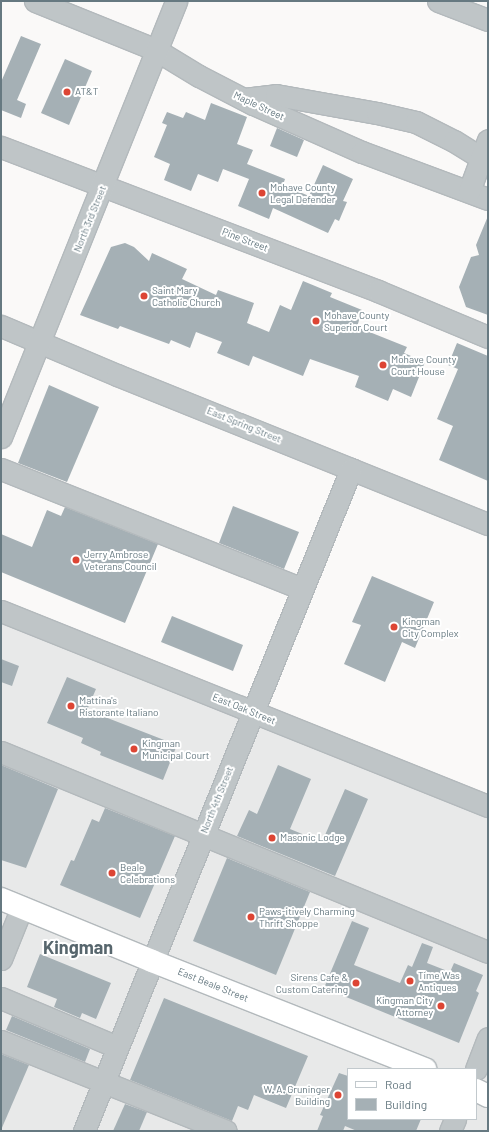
<!DOCTYPE html>
<html>
<head>
<meta charset="utf-8">
<style>
  body { margin:0 }
  #map { position:relative; width:489px; height:1132px; overflow:hidden; background:#faf9f8; font-family:Barlow,sans-serif }
  div>[style] { position:absolute }
  [style*='--x'] { left:calc(var(--x)*1px); top:calc(var(--y)*1px); width:calc(var(--w)*1px); rotate:calc(var(--a)*1deg) }
  .built>* { inset:0; background:#e8e9e9 }
  .building>* { inset:0; background:#a5b0b5 }
  .roads { filter:drop-shadow(1px 0 #b3b9bc) drop-shadow(-1px 0 #b3b9bc) drop-shadow(0 1px #b3b9bc) drop-shadow(0 -1px #b3b9bc) }
  .minor>* { height:21px; margin:-10.5px; padding:0 10.5px; transform-origin:10.5px; border-radius:10.5px; background:#bfc5c7 }
  .major>* { height:22px; margin:-11px; padding:0 11px; transform-origin:11px; border-radius:11px; background:#fff }
  .dots>* { width:11px; height:11px; translate:-50% -50%; box-sizing:border-box; border:2px solid #fff; border-radius:50% }
  span { translate:-50% -50%; white-space:nowrap; text-align:center; line-height:1.15; -webkit-text-stroke:4px #fff; paint-order:stroke }
  .poi-label { font-size:10px; color:#667981 }
  .left { translate:0 -50%; text-align:left }
  .right { translate:-100% -50%; text-align:right }
  .street-label { font-size:10px; color:#667981 }
  .town-label { font-size:18px; color:#57666d; font-weight:700 }
  .frame { position:absolute; inset:0; border:2px solid #667981; pointer-events:none }
  .legend { position:absolute; left:347px; top:1068px; width:130px; height:52px; box-sizing:border-box; background:#fff; border:1px solid #c2c9cd; margin:0; padding:5px 7px; list-style:none; font-size:12px; color:#667981 }
  .legend li { display:flex; align-items:center; gap:8px; height:20px }
  .legend b { width:20px; border:1px solid #c2c9cd }
</style>
</head>
<body>
<div id="map">
  <div class="built">
    <i style="clip-path:polygon(evenodd,1px 611px,488px 806px,488px 1131px,1px 1131px,1px 611px,348px 1069px,476px 1069px,476px 1119px,348px 1119px,348px 1069px)"></i>
  </div>
  <div class="building">
    <i style="clip-path:polygon(21px 36px,41px 44px,17px 100px,26px 104px,21px 118px,1px 110px,1px 82px)"></i>
    <i style="clip-path:polygon(65px 59px,92px 71px,69px 125px,41px 113px)"></i>
    <i style="clip-path:polygon(211px 103px,247px 117px,237px 144px,253px 150px,247px 164px,285px 179px,283px 185px,309px 196px,323px 165px,353px 179px,343px 201px,347px 202px,339px 221px,335px 219px,328px 233px,273px 208px,269px 219px,238px 206px,249px 179px,223px 169px,218px 182px,198px 174px,191px 191px,164px 180px,170px 164px,154px 157px,167px 125px,162px 123px,167px 112px,183px 118px,186px 112px,205px 120px)"></i>
    <i style="clip-path:polygon(277px 128px,304px 140px,297px 157px,270px 146px)"></i>
    <i style="clip-path:polygon(488px 216px,488px 315px,466px 307px,459px 287px,471px 257px,479px 255px,476px 245px)"></i>
    <i style="clip-path:polygon(125px 243px,134px 247px,149px 261px,152px 253px,187px 269px,182px 279px,216px 295px,218px 290px,254px 303px,247px 323px,269px 332px,280px 305px,291px 310px,303px 281px,332px 293px,330px 297px,362px 310px,357px 327px,407px 347px,404px 353px,425px 362px,411px 397px,393px 389px,388px 401px,355px 387px,359px 376px,310px 359px,303px 376px,253px 356px,249px 366px,217px 353px,222px 342px,196px 332px,190px 348px,171px 340px,169px 344px,120px 326px,118px 329px,80px 315px,111px 247px)"></i>
    <i style="clip-path:polygon(457px 343px,488px 356px,488px 481px,439px 460px,453px 426px,437px 419px,458px 369px,448px 365px)"></i>
    <i style="clip-path:polygon(49px 385px,99px 407px,67px 482px,18px 463px)"></i>
    <i style="clip-path:polygon(233px 506px,299px 532px,284px 569px,219px 543px)"></i>
    <i style="clip-path:polygon(65px 507px,158px 544px,125px 623px,1px 572px,1px 534px,32px 547px,47px 510px,61px 516px)"></i>
    <i style="clip-path:polygon(372px 576px,434px 602px,415px 648px,402px 642px,385px 682px,344px 664px,361px 625px,352px 622px)"></i>
    <i style="clip-path:polygon(172px 616px,243px 645px,233px 671px,161px 642px)"></i>
    <i style="clip-path:polygon(1px 659px,19px 666px,12px 686px,1px 682px)"></i>
    <i style="clip-path:polygon(67px 677px,96px 689px,87px 710px,177px 745px,163px 780px,100px 755px,101px 752px,81px 743px,83px 738px,47px 723px)"></i>
    <i style="clip-path:polygon(1px 765px,58px 789px,26px 868px,1px 860px)"></i>
    <i style="clip-path:polygon(278px 765px,311px 779px,290px 829px,322px 842px,345px 789px,368px 799px,335px 876px,237px 836px,249px 810px,257px 814px)"></i>
    <i style="clip-path:polygon(105px 808px,175px 836px,140px 918px,60px 885px,71px 860px,74px 861px,92px 819px,99px 822px)"></i>
    <i style="clip-path:polygon(227px 858px,310px 892px,276px 975px,193px 941px)"></i>
    <i style="clip-path:polygon(352px 921px,369px 928px,354px 965px,400px 983px,408px 965px,412px 967px,422px 943px,433px 947px,427px 963px,450px 972px,454px 963px,483px 975px,476px 991px,479px 993px,459px 1043px,324px 988px)"></i>
    <i style="clip-path:polygon(40px 954px,111px 983px,96px 1019px,82px 1013px,80px 1018px,54px 1007px,57px 999px,27px 987px)"></i>
    <i style="clip-path:polygon(164px 998px,308px 1056px,286px 1108px,254px 1095px,248px 1110px,238px 1106px,232px 1121px,130px 1080px)"></i>
    <i style="clip-path:polygon(12px 1016px,90px 1049px,85px 1062px,6px 1030px)"></i>
    <i style="clip-path:polygon(1px 1054px,29px 1065px,1px 1130px)"></i>
    <i style="clip-path:polygon(339px 1073px,348px 1076px,348px 1119px,421px 1119px,416px 1131px,357px 1131px,345px 1126px,343px 1131px,317px 1131px,323px 1116px,320px 1115px)"></i>
    <i style="clip-path:polygon(125px 1104px,147px 1112px,139px 1131px,113px 1131px)"></i>
  </div>
  <div class="roads">
    <div class="minor">
      <i style="--x:35;--y:1;--w:131;--a:22"></i>
      <i style="--x:156;--y:50;--w:50;--a:31.2"></i>
      <i style="--x:199;--y:76;--w:61;--a:27.4"></i>
      <i style="--x:253;--y:104;--w:119;--a:23.8"></i>
      <i style="--x:362;--y:152;--w:134;--a:20.5"></i>
      <i style="--x:438;--y:1;--w:53;--a:20.8"></i>
      <i style="--x:244;--y:99;--w:32;--a:-7"></i>
      <i style="--x:276;--y:95;--w:103;--a:10.1"></i>
      <i style="--x:377;--y:113;--w:40;--a:13"></i>
      <i style="--x:416;--y:122;--w:42;--a:26.6"></i>
      <i style="--x:454;--y:141;--w:32;--a:32"></i>
      <i style="--x:1;--y:147;--w:404;--a:20.9"></i>
      <i style="--x:378;--y:291;--w:119;--a:22.7"></i>
      <i style="--x:469;--y:191;--w:54;--a:-69.6"></i>
      <i style="--x:1;--y:326;--w:126;--a:22.9"></i>
      <i style="--x:117;--y:375;--w:400;--a:21.9"></i>
      <i style="--x:1;--y:437;--w:470;--a:-68.1"></i>
      <i style="--x:1;--y:469;--w:324;--a:21.7"></i>
      <i style="--x:1;--y:611;--w:525;--a:21.82"></i>
      <i style="--x:1;--y:752;--w:526;--a:22.33"></i>
      <i style="--x:1;--y:959;--w:56;--a:-68"></i>
      <i style="--x:1;--y:998;--w:126;--a:22.9"></i>
      <i style="--x:1;--y:1041;--w:242;--a:21.8"></i>
      <i style="--x:476;--y:1069;--w:33;--a:-69"></i>
      <i style="--x:84;--y:1131;--w:714;--a:-68.03"></i>
      <i style="--x:450;--y:1131;--w:13;--a:-67"></i>
    </div>
    <div class="major">
      <i style="--x:1;--y:899;--w:163;--a:22.3"></i>
      <i style="--x:152;--y:961;--w:294;--a:21.6"></i>
      <i style="--x:476;--y:1090;--w:13;--a:27"></i>
    </div>
  </div>
  <div class="dots">
    <i style="left:67px;top:92px;background:#dd4534"></i>
    <i style="left:262px;top:193px;background:#dd4534"></i>
    <i style="left:144px;top:296px;background:#dd4534"></i>
    <i style="left:316px;top:321px;background:#dd4534"></i>
    <i style="left:383px;top:365px;background:#dd4534"></i>
    <i style="left:76px;top:560px;background:#dd4534"></i>
    <i style="left:394px;top:627px;background:#dd4534"></i>
    <i style="left:71px;top:706px;background:#dd4534"></i>
    <i style="left:134px;top:749px;background:#dd4534"></i>
    <i style="left:272px;top:838px;background:#dd4534"></i>
    <i style="left:112px;top:873px;background:#dd4534"></i>
    <i style="left:251px;top:917px;background:#dd4534"></i>
    <i style="left:410px;top:981px;background:#dd4534"></i>
    <i style="left:356px;top:983px;background:#dd4534"></i>
    <i style="left:441px;top:1006px;background:#dd4534"></i>
    <i style="left:338px;top:1095px;background:#dd4534"></i>
  </div>
  <div class="poi-label">
    <span class="left" style="left:75px;top:92px">AT&amp;T</span>
    <span class="left" style="left:270px;top:193px">Mohave County<br>Legal Defender</span>
    <span class="left" style="left:152px;top:296px">Saint Mary<br>Catholic Church</span>
    <span class="left" style="left:324px;top:321px">Mohave County<br>Superior Court</span>
    <span class="left" style="left:391px;top:365px">Mohave County<br>Court House</span>
    <span class="left" style="left:84px;top:560px">Jerry Ambrose<br>Veterans Council</span>
    <span class="left" style="left:402px;top:627px">Kingman<br>City Complex</span>
    <span class="left" style="left:79px;top:706px">Mattina's<br>Ristorante Italiano</span>
    <span class="left" style="left:142px;top:749px">Kingman<br>Municipal Court</span>
    <span class="left" style="left:280px;top:838px">Masonic Lodge</span>
    <span class="left" style="left:120px;top:873px">Beale<br>Celebrations</span>
    <span class="left" style="left:259px;top:917px">Paws-itively Charming<br>Thrift Shoppe</span>
    <span class="left" style="left:418px;top:981px">Time Was<br>Antiques</span>
    <span class="right" style="left:348px;top:983px">Sirens Cafe &amp;<br>Custom Catering</span>
    <span class="right" style="left:433px;top:1006px">Kingman City<br>Attorney</span>
    <span class="right" style="left:330px;top:1095px">W. A. Gruninger<br>Building</span>
  </div>
  <div class="street-label">
    <span style="left:259px;top:106px;rotate:25deg">Maple Street</span>
    <span style="left:90px;top:219px;rotate:-68deg">North 3rd Street</span>
    <span style="left:245px;top:240px;rotate:21deg">Pine Street</span>
    <span style="left:244px;top:425px;rotate:22deg">East Spring Street</span>
    <span style="left:244px;top:709px;rotate:22deg">East Oak Street</span>
    <span style="left:217px;top:800px;rotate:-68deg">North 4th Street</span>
    <span style="left:213px;top:985px;rotate:22deg">East Beale Street</span>
  </div>
  <div class="town-label">
    <span style="left:78px;top:947px">Kingman</span>
  </div>
  <div class="frame"></div>
  <ul class="legend">
  <li><b style="height:5px;background:#fff"></b>Road</li>
  <li><b style="height:11px;background:#a5b0b5"></b>Building</li>
  </ul>
</div>
</body>
</html>
